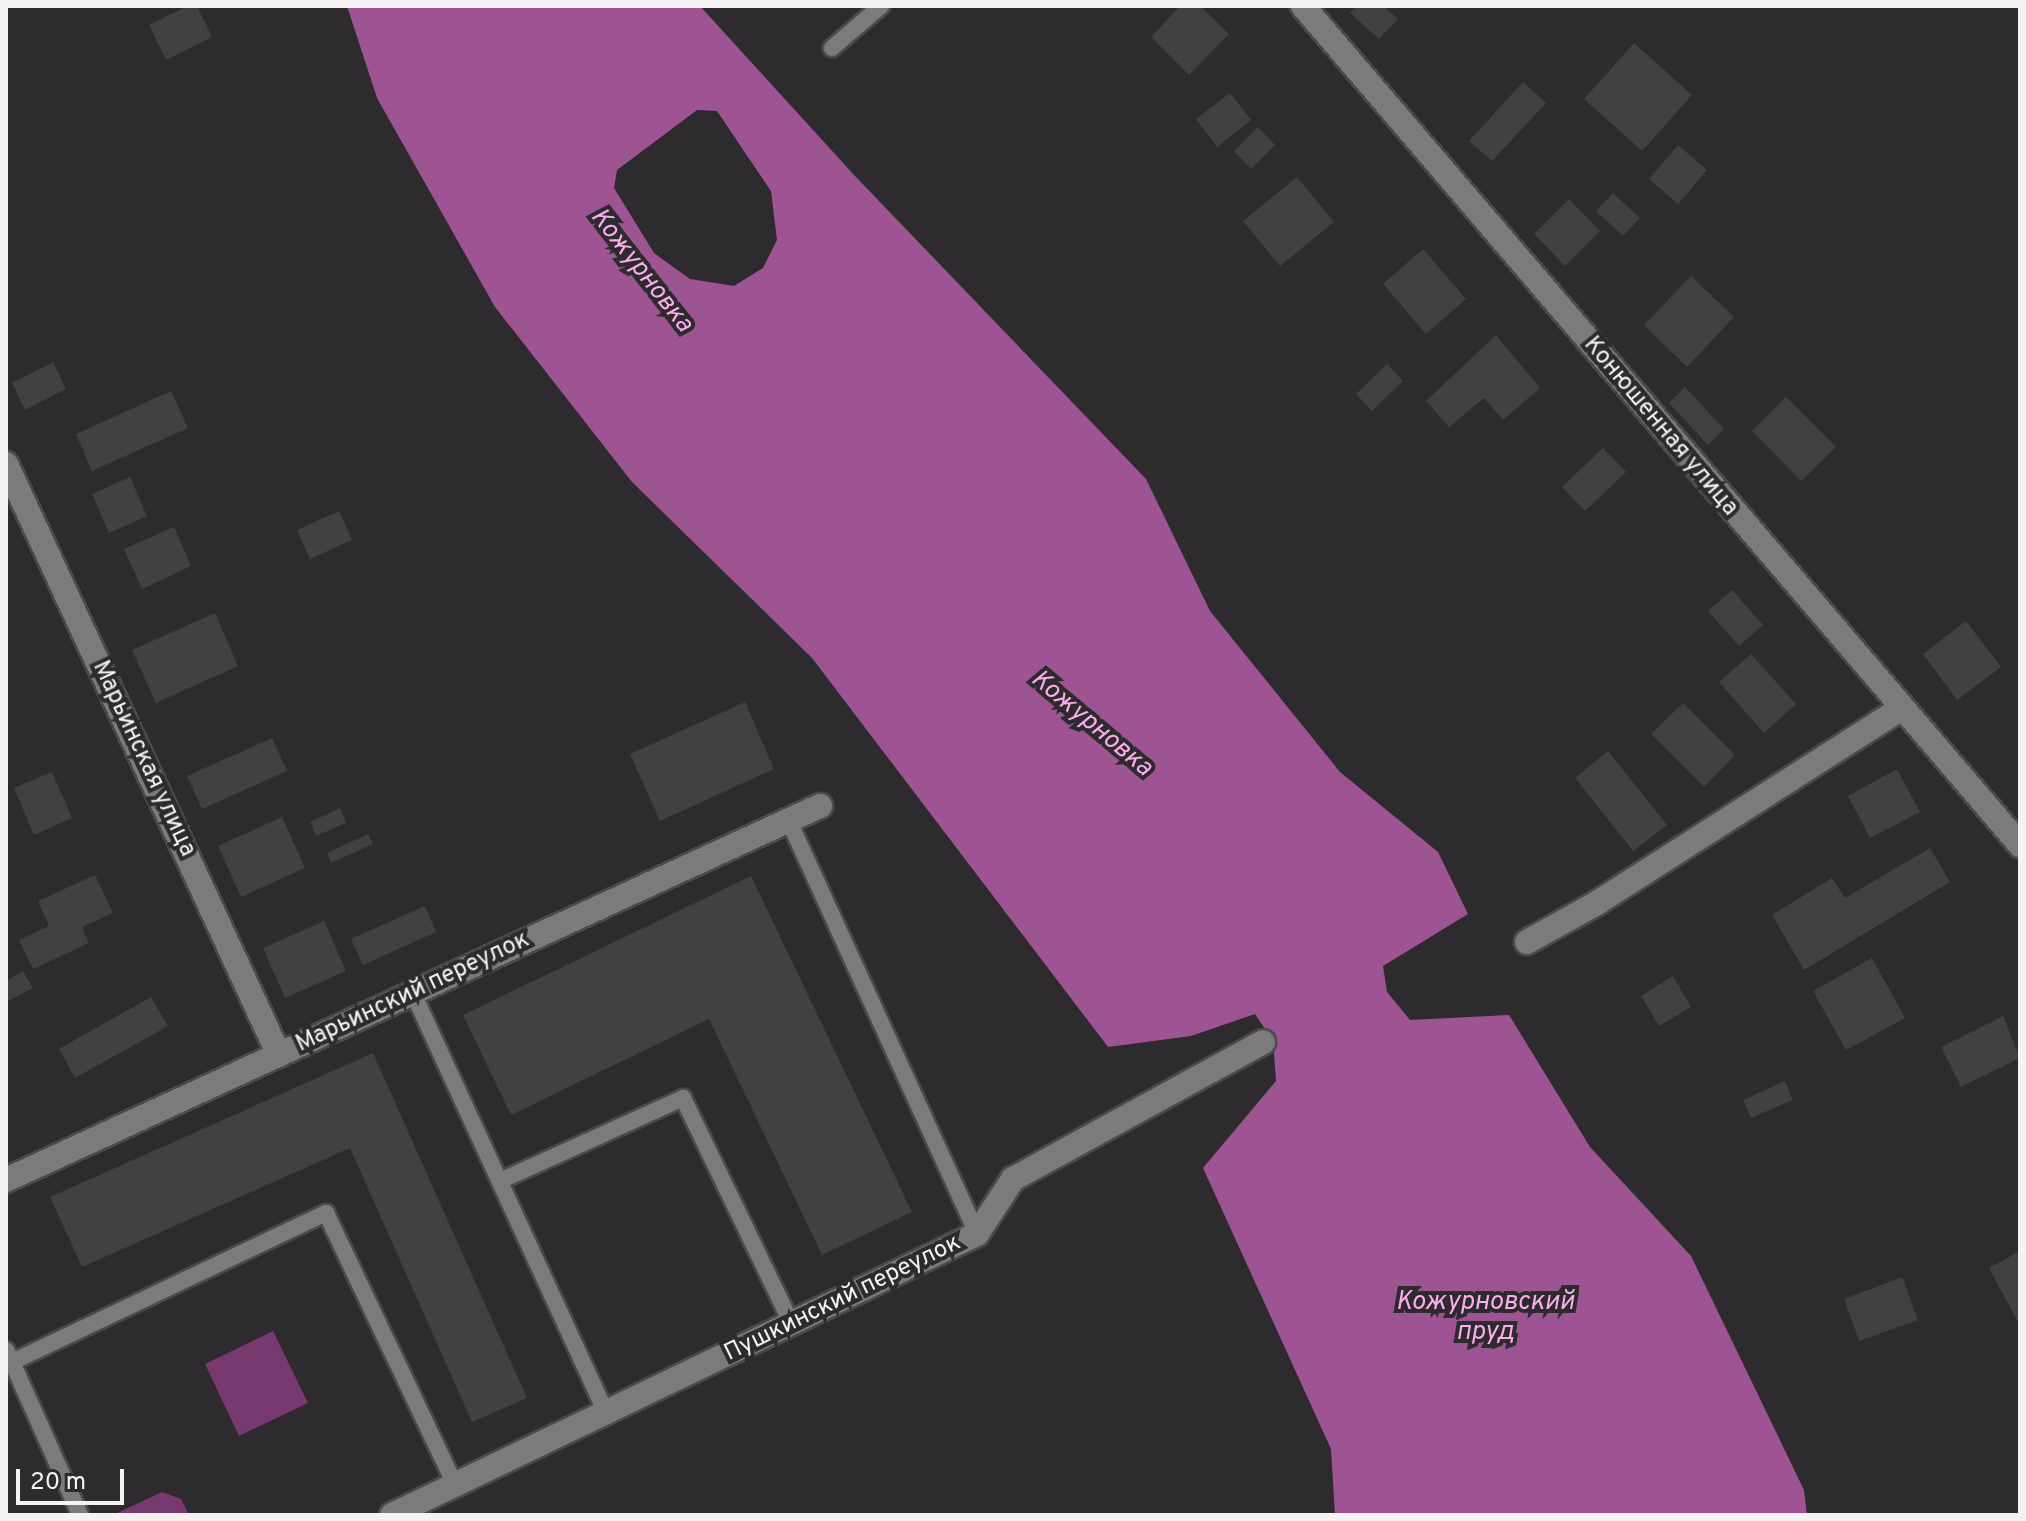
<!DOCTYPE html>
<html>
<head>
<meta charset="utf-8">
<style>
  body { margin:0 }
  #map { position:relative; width:2026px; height:1521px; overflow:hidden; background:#2d2b2d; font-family:Overpass,sans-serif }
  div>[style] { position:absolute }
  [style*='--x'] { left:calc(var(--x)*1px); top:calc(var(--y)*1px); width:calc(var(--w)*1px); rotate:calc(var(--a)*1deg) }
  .green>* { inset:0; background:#78396e }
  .water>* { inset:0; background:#9e5492 }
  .building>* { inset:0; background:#424041 }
  .roads { filter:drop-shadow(2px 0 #4b494a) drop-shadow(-2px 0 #4b494a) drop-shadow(0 2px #4b494a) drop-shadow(0 -2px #4b494a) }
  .service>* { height:16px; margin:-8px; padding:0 8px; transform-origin:8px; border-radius:8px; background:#7c7a7c }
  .minor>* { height:24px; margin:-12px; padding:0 12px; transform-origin:12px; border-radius:12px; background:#7c7a7c }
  span { translate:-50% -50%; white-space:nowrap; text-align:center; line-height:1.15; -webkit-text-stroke:8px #2d2b2d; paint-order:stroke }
  .street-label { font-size:24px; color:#f4f2f3 }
  .water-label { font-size:26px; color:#fcaced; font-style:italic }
  .frame { position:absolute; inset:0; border:8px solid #f4f2f3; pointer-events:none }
  .scale { position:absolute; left:16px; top:1469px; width:108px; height:36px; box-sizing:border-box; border:4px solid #f4f2f3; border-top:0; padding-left:10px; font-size:24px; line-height:28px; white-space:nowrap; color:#f4f2f3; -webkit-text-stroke:6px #2d2b2d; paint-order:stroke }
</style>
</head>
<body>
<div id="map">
  <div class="green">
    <i style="clip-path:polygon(273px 1331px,308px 1403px,239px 1436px,205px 1364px)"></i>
    <i style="clip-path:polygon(162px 1492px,181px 1499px,189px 1515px,113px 1515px)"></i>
  </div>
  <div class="water">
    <i style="clip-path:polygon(evenodd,347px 6px,700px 6px,855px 176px,1146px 479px,1210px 611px,1340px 772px,1438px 852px,1468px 914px,1383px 966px,1387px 992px,1410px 1020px,1509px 1015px,1590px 1147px,1691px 1256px,1804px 1490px,1807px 1515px,1335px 1515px,1331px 1449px,1203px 1168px,1276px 1081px,1273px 1041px,1255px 1014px,1191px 1036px,1108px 1047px,812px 658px,632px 482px,495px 307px,377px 98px,347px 6px,697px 110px,717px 111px,771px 191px,777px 240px,763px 268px,734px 286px,690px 279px,654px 253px,614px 188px,617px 170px,697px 110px)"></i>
  </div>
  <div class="building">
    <i style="clip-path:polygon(188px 6px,197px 6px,212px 37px,166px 60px,149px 25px)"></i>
    <i style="clip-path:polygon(1180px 6px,1200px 6px,1229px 34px,1189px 75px,1151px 37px)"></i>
    <i style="clip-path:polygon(1357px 6px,1383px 6px,1398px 19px,1379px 39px,1350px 13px)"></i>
    <i style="clip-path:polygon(1634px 43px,1692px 95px,1642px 151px,1584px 99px)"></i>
    <i style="clip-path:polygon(1523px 82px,1546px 103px,1492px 161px,1469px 141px)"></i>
    <i style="clip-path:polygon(1230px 93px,1251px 120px,1217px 147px,1196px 119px)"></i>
    <i style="clip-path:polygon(1258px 127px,1275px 145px,1251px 169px,1234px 151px)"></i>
    <i style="clip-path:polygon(1678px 145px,1707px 170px,1678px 204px,1649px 179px)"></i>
    <i style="clip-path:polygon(1297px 177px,1334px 222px,1280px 266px,1243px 221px)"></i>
    <i style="clip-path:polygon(1613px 193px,1640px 218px,1623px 236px,1596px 211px)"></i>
    <i style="clip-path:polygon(1569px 199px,1600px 231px,1565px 266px,1534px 234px)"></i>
    <i style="clip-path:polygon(1423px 249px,1466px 299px,1426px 334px,1383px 284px)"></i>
    <i style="clip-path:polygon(1691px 276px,1734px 317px,1687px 367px,1644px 325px)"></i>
    <i style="clip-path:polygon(1496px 335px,1540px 388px,1503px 420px,1484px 398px,1449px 427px,1426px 401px)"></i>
    <i style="clip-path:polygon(53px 362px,66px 389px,25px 410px,12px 383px)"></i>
    <i style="clip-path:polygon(1387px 364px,1403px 381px,1372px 411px,1356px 394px)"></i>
    <i style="clip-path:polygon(1685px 387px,1724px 429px,1708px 445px,1669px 403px)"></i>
    <i style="clip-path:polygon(171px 391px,188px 428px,92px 471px,76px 434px)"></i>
    <i style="clip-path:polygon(1786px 397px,1836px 447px,1801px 481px,1752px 431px)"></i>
    <i style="clip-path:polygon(1603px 448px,1626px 472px,1585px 511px,1562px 487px)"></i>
    <i style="clip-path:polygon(130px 477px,147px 516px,109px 533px,92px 494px)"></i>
    <i style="clip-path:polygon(339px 511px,352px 540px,310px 559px,297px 530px)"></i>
    <i style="clip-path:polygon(174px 527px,191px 566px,142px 589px,124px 549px)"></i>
    <i style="clip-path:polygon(1732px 590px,1763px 625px,1739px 646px,1708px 611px)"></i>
    <i style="clip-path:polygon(215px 613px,238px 666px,156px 703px,132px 650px)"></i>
    <i style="clip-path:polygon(1966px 621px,2001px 667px,1957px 700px,1923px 654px)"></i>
    <i style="clip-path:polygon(1751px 654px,1796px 704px,1764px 733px,1719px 682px)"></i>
    <i style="clip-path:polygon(745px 702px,774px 769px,660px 821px,630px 754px)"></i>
    <i style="clip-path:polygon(1683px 703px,1735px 755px,1704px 787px,1651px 734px)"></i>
    <i style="clip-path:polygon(272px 738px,287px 771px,202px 809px,187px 776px)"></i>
    <i style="clip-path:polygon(1608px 751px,1667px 825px,1633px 851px,1575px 778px)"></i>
    <i style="clip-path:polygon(1897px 769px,1920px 812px,1870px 838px,1848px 796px)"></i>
    <i style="clip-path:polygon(52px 772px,72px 818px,34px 835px,14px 788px)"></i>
    <i style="clip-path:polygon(340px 808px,346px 823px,316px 836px,310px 822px)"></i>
    <i style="clip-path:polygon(282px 817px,305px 868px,241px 897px,218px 846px)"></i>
    <i style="clip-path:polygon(368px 834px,373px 844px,331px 863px,327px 853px)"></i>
    <i style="clip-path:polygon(1930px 848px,1950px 882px,1804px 970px,1772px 915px,1832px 878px,1845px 898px)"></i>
    <i style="clip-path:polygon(95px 875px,113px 913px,82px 927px,89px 943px,33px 969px,19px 940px,49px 926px,38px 901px)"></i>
    <i style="clip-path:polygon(751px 876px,912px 1212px,822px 1255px,709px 1019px,511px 1115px,463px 1015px)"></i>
    <i style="clip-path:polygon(425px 906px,436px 932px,363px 965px,351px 939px)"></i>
    <i style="clip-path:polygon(324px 921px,346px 971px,285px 998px,263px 948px)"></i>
    <i style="clip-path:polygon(1872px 958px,1905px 1018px,1846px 1050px,1813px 991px)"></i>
    <i style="clip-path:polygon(23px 971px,33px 988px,6px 1002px,6px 981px)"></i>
    <i style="clip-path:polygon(1673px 976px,1691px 1007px,1659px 1026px,1641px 996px)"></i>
    <i style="clip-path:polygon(151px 997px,168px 1026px,75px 1078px,59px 1049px)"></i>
    <i style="clip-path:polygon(2003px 1016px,2020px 1058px,1961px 1087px,1941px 1047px)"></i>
    <i style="clip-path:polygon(373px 1053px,527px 1398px,472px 1422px,350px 1148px,82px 1267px,50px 1197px)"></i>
    <i style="clip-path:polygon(1785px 1081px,1793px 1100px,1751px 1118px,1743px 1100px)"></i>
    <i style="clip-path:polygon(2020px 1251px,2020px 1326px,1989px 1268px)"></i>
    <i style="clip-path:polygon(1902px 1277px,1918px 1320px,1859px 1341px,1844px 1299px)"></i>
  </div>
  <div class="roads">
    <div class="service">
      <i style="--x:832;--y:48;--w:65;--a:-40.6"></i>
      <i style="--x:789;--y:821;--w:454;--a:65.5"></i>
      <i style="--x:413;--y:993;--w:464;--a:65.3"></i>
      <i style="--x:500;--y:1181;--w:201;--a:-24.4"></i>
      <i style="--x:683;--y:1098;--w:251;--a:64.3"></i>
      <i style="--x:6;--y:1350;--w:13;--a:63"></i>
      <i style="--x:12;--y:1362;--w:348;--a:-25.4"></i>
      <i style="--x:326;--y:1213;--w:301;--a:64.6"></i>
      <i style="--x:6;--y:1365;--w:7;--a:-27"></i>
      <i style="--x:12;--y:1362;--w:167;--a:66"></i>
    </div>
    <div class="minor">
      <i style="--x:1303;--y:6;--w:1104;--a:49.48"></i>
      <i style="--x:6;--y:464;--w:651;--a:65.21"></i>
      <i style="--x:1527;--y:942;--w:80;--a:-29.1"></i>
      <i style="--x:1597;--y:903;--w:358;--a:-32.6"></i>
      <i style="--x:6;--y:1180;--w:896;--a:-24.68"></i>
      <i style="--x:392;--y:1515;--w:649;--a:-25.66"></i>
      <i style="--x:977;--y:1234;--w:66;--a:-56.8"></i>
      <i style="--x:1013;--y:1179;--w:285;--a:-28.7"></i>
    </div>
  </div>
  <div class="street-label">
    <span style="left:1660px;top:427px;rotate:50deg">Конюшенная улица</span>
    <span style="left:143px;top:759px;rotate:65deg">Марьинская улица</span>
    <span style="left:413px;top:993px;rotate:-25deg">Марьинский переулок</span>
    <span style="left:843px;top:1299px;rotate:-26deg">Пушкинский переулок</span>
  </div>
  <div class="water-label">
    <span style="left:641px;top:271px;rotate:52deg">Кожурновка</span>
    <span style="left:1091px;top:724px;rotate:40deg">Кожурновка</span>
    <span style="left:1485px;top:1318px">Кожурновский<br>пруд</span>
  </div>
  <div class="frame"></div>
  <div class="scale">20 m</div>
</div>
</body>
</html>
